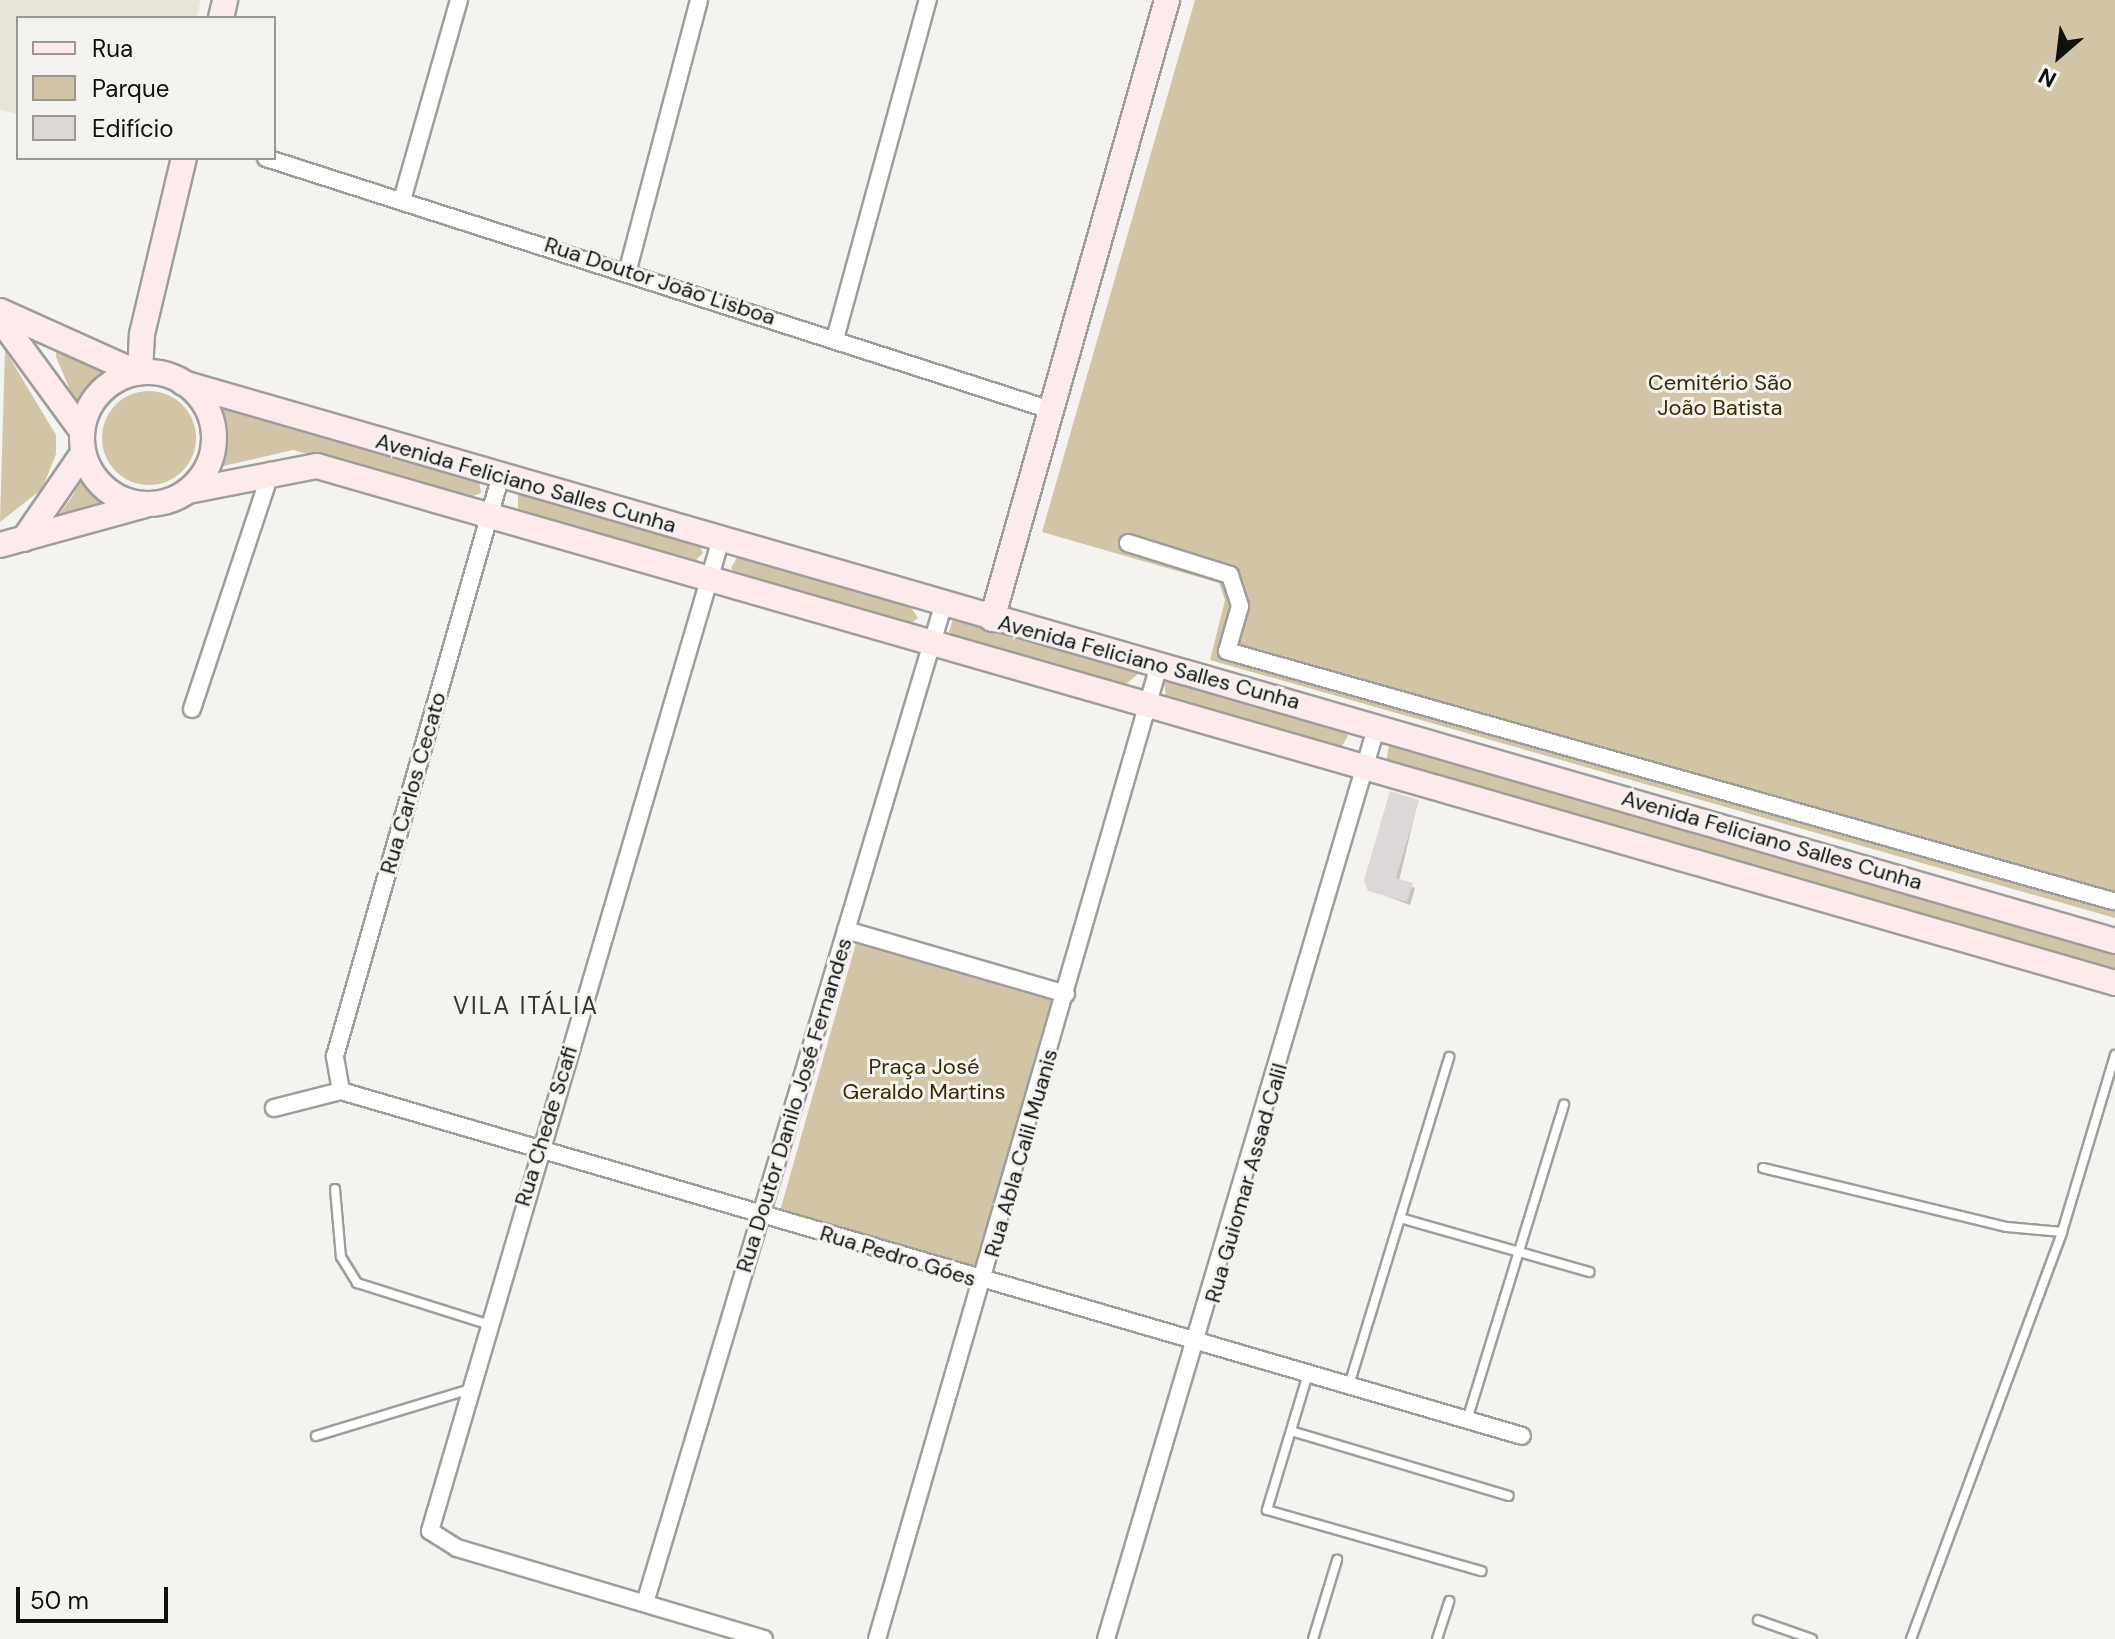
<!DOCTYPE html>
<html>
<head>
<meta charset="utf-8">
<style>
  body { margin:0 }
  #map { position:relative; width:2115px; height:1639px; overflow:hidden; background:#f4f3ef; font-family:"DM Sans",sans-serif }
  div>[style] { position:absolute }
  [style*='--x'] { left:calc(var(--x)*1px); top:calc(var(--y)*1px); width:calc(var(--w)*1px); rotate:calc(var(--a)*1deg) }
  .built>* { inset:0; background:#eae5db }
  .green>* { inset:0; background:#d2c4a6 }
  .round { border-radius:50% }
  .shadow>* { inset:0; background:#0003 }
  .building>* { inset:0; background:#dcd8d8 }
  .roads { filter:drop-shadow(2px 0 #9e9d9a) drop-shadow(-2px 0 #9e9d9a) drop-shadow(0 2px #9e9d9a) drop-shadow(0 -2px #9e9d9a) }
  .lane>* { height:8px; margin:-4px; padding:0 4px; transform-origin:4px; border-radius:4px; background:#fff }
  .street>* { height:16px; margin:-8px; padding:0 8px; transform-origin:8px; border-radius:8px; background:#fff }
  .secondary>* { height:24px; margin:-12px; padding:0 12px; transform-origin:12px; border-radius:12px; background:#fdebec }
  .secondary>.ring { margin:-12px; padding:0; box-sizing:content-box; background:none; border:24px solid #fdebec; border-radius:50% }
  span { translate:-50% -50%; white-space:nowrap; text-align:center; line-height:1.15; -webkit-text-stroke:6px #f4f3ef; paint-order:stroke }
  .street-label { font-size:22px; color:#10100f }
  .park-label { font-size:22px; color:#382802 }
  .neighbourhood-label { font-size:24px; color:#33322f; letter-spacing:2px }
  .legend { position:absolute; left:16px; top:16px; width:260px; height:144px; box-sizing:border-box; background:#f4f3ef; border:2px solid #999895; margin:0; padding:10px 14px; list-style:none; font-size:24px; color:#10100f }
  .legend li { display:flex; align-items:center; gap:16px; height:40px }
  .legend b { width:40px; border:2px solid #999895 }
  .north { position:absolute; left:2019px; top:16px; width:80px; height:80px; -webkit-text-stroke:6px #f4f3ef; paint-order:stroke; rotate:208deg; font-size:22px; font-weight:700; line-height:32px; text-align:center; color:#10100f }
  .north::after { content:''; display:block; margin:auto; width:28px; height:36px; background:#10100f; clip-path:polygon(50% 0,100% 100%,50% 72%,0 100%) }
  .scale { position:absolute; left:16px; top:1587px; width:152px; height:36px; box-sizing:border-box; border:4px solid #10100f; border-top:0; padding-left:10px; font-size:24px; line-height:28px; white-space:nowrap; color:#10100f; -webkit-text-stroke:6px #f4f3ef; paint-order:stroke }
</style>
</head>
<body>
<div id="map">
  <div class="built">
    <i style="clip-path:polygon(0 0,201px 0,196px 18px,18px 18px,18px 114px,0 110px)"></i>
  </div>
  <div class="green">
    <i style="clip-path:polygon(1195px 0,2115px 0,2115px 918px,1210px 660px,1225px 600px,1219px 583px,1042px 532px)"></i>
    <i style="clip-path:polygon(56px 348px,108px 369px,77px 406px,56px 357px)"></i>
    <i style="clip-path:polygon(5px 350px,56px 435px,56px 454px,42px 489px,0 522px)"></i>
    <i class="round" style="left:102px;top:391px;width:94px;height:94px"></i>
    <i style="clip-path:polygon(226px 409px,478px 476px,481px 493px,470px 497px,293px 450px,219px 467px,218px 411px)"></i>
    <i style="clip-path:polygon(83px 477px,116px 508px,54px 522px,72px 497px)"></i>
    <i style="clip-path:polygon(518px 491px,697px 539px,703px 553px,695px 561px,518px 510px)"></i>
    <i style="clip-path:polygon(739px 554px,908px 603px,918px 618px,910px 624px,737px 575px,731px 568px)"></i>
    <i style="clip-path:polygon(954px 616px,1135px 668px,1138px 674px,1126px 684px,955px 636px,949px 632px)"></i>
    <i style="clip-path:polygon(1172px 677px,1345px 729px,1348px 736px,1340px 749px,1166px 695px,1164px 684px)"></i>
    <i style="clip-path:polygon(1389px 745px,2115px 952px,2115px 969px,1386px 763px)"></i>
    <i style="clip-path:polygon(856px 943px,1053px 1000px,975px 1269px,780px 1211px)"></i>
  </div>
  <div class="shadow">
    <i style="clip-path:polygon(1418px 801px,1399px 881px,1415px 888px,1410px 905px,1370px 890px)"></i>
  </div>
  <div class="building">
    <i style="clip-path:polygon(1390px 791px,1419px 800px,1396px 878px,1413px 883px,1407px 902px,1368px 891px,1364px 880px)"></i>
  </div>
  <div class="roads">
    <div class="lane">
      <i style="--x:1763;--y:1168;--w:251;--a:13.6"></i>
      <i style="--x:2007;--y:1227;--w:55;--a:5.2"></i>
      <i style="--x:2062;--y:1232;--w:185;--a:-73.3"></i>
      <i style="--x:335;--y:1189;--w:68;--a:85"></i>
      <i style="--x:341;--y:1257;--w:31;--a:58"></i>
      <i style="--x:357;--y:1283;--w:136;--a:17.5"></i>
      <i style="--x:1400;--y:1218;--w:197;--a:15.9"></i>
      <i style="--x:1308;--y:1374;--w:142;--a:106.8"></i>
      <i style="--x:1267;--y:1510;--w:223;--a:15.9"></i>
      <i style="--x:1349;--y:1385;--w:343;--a:-73"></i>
      <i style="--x:1467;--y:1420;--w:330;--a:-72.9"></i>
      <i style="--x:1291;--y:1431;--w:227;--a:16.6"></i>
      <i style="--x:316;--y:1436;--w:158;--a:-16.9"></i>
      <i style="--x:1758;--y:1620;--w:57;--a:19.4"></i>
      <i style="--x:1313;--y:1639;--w:83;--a:-73.1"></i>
      <i style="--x:1437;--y:1639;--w:40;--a:-72"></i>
      <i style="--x:1911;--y:1639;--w:434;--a:-69.6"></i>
    </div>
    <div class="street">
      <i style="--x:266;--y:158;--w:824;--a:17.8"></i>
      <i style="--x:402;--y:200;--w:208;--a:-74.1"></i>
      <i style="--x:628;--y:269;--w:278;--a:-75.2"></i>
      <i style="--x:835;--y:339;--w:352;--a:-74.7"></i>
      <i style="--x:721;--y:539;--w:1034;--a:106.35"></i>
      <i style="--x:430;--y:1531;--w:32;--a:32"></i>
      <i style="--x:457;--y:1548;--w:320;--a:16.5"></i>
      <i style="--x:1128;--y:543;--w:107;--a:17.4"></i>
      <i style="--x:1230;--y:575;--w:33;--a:72"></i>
      <i style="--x:1240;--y:606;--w:47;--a:106.1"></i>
      <i style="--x:1227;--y:651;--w:921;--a:15.76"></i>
      <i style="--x:192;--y:709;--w:251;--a:-71.6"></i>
      <i style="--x:846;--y:930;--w:229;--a:16.2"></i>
      <i style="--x:341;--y:1091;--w:36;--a:-100"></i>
      <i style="--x:335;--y:1056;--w:604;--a:-74.05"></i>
      <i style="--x:274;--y:1108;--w:69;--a:-14.2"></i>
      <i style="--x:341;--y:1091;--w:1230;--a:16.28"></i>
      <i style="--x:645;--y:1603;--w:1041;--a:-73.36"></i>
      <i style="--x:877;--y:1639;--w:1014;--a:-73.85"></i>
      <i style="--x:1106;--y:1639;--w:953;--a:-73.48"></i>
    </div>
    <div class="secondary">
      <i style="--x:221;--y:18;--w:18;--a:-77"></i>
      <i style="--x:0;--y:311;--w:151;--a:24.2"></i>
      <i style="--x:0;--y:319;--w:139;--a:53.8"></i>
      <i style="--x:140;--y:372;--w:38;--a:-87"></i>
      <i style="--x:142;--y:334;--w:181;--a:-76.6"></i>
      <i class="ring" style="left:82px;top:372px;width:108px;height:108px"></i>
      <i style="--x:183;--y:383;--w:2011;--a:16.11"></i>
      <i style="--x:188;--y:491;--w:131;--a:-11"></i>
      <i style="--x:317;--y:466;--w:1871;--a:16.04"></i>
      <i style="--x:24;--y:539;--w:104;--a:-55.5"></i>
      <i style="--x:0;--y:545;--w:150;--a:-15.4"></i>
      <i style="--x:992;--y:619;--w:643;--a:-74.21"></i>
    </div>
  </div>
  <div class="street-label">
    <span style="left:660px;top:281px;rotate:18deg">Rua Doutor João Lisboa</span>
    <span style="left:526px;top:483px;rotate:16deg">Avenida Feliciano Salles Cunha</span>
    <span style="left:1149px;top:662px;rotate:15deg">Avenida Feliciano Salles Cunha</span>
    <span style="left:413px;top:783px;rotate:-74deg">Rua Carlos Cecato</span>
    <span style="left:1772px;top:840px;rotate:16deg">Avenida Feliciano Salles Cunha</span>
    <span style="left:794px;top:1105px;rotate:-73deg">Rua Doutor Danilo José Fernandes</span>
    <span style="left:546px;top:1126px;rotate:-73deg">Rua Chede Scafi</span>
    <span style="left:1021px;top:1153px;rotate:-74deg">Rua Abla Calil Muanis</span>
    <span style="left:1246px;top:1183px;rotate:-74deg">Rua Guiomar Assad Calil</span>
    <span style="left:898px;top:1256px;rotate:17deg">Rua Pedro Góes</span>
  </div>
  <div class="park-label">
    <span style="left:1720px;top:395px">Cemitério São<br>João Batista</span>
    <span style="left:924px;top:1079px">Praça José<br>Geraldo Martins</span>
  </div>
  <div class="neighbourhood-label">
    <span style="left:526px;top:1006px">VILA ITÁLIA</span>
  </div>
  <ul class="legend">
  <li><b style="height:10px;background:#fdebec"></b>Rua</li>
  <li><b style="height:22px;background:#d2c4a6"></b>Parque</li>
  <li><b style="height:22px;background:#dcd8d8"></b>Edifício</li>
  </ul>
  <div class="north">N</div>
  <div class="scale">50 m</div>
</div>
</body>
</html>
